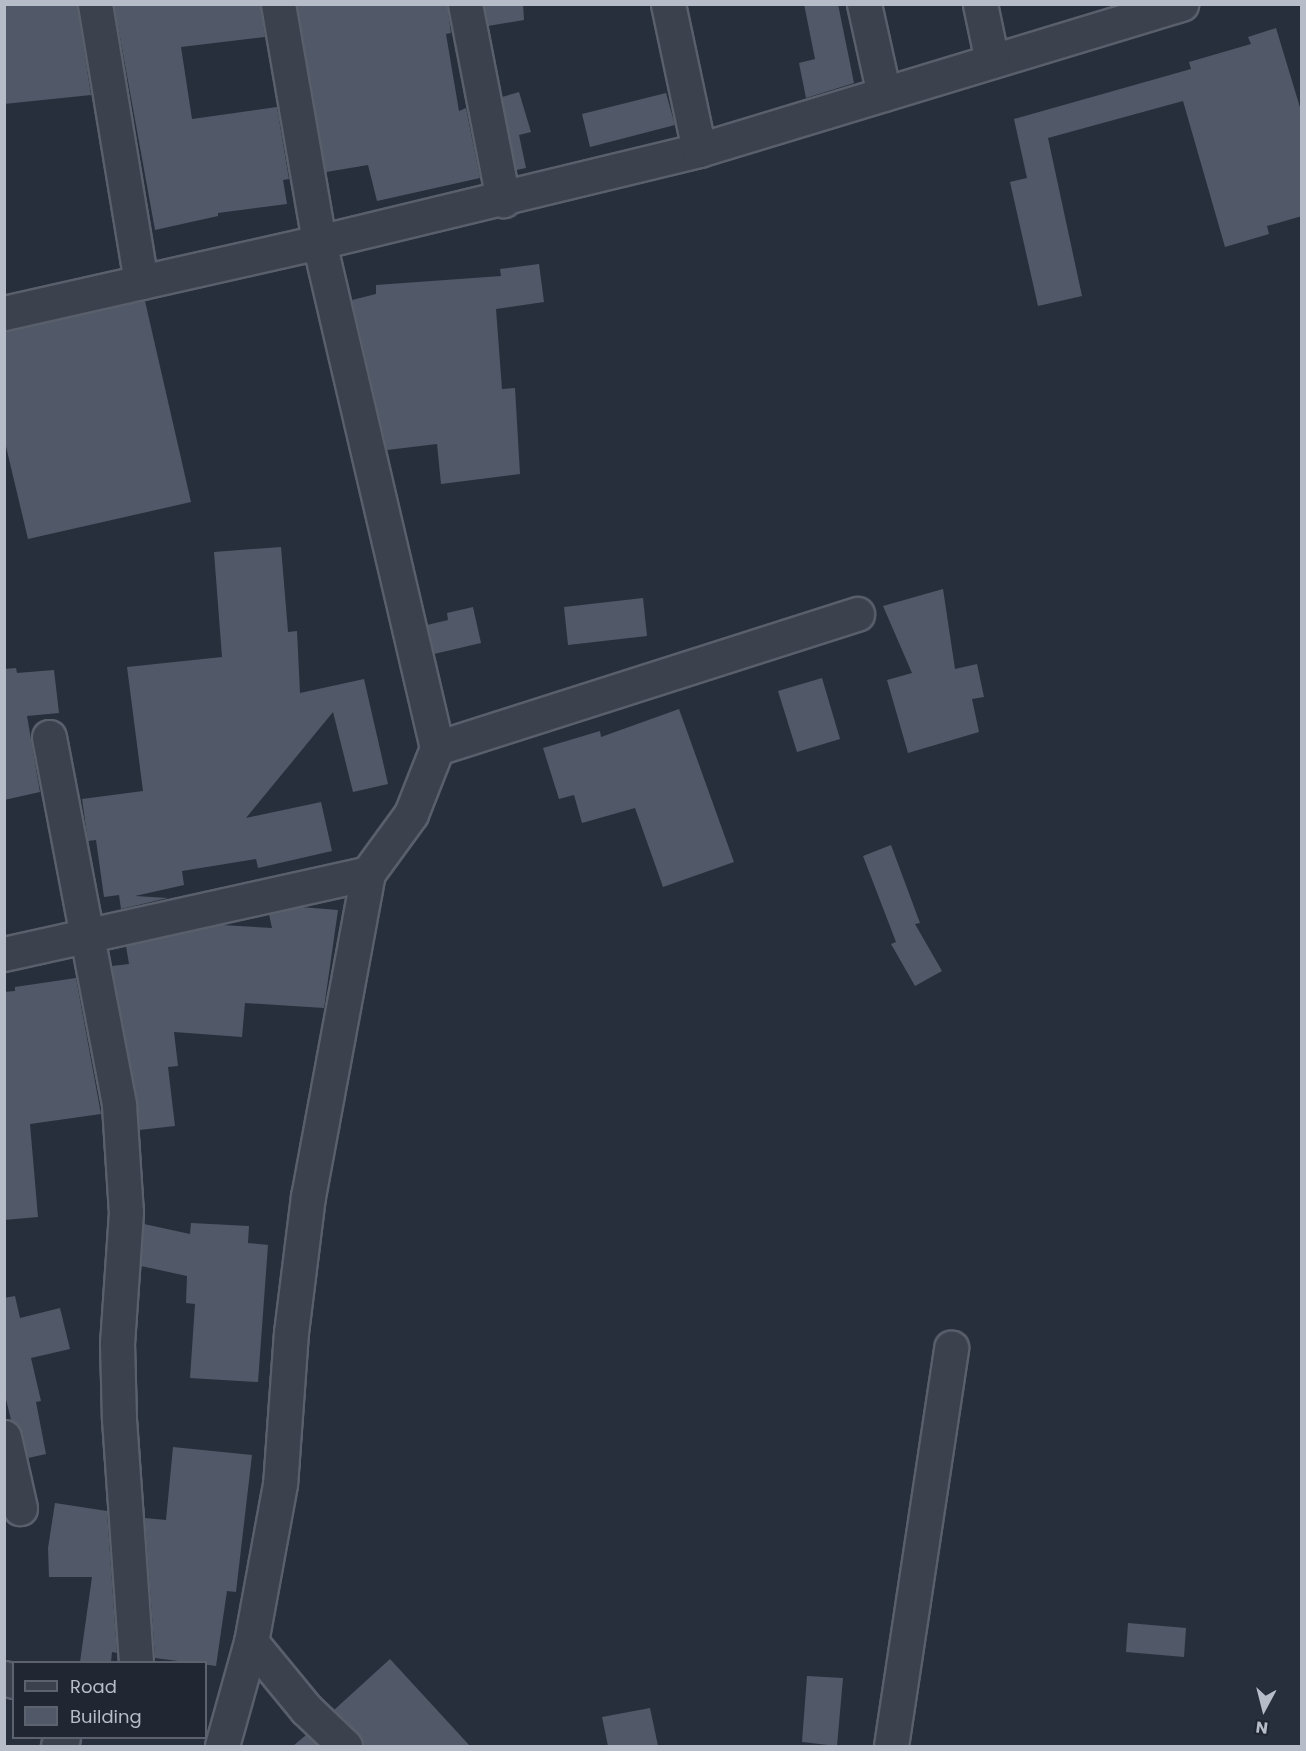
<!DOCTYPE html>
<html>
<head>
<meta charset="utf-8">
<style>
  body { margin:0 }
  #map { position:relative; width:1306px; height:1751px; overflow:hidden; background:#282f3c; font-family:Poppins,sans-serif }
  div>[style] { position:absolute }
  [style*='--x'] { left:calc(var(--x)*1px); top:calc(var(--y)*1px); width:calc(var(--w)*1px); rotate:calc(var(--a)*1deg) }
  .building>* { inset:0; background:#515867 }
  .roads { filter:drop-shadow(2px 0 #595f6b) drop-shadow(-2px 0 #595f6b) drop-shadow(0 2px #595f6b) drop-shadow(0 -2px #595f6b) }
  .minor>* { height:33px; margin:-16.5px; padding:0 16.5px; transform-origin:16.5px; border-radius:16.5px; background:#3b414d }
  span { translate:-50% -50%; white-space:nowrap; text-align:center; line-height:1.15; -webkit-text-stroke:4.5px #202632; paint-order:stroke }
  .frame { position:absolute; inset:0; border:6px solid #b7bdc8; pointer-events:none }
  .legend { position:absolute; left:12px; top:1661px; width:195px; height:78px; box-sizing:border-box; background:#202632; border:2px solid #5c626e; margin:0; padding:8px 10px; list-style:none; font-size:18px; color:#b7bdc8 }
  .legend li { display:flex; align-items:center; gap:12px; height:30px }
  .legend b { width:30px; border:2px solid #5c626e }
  .north { position:absolute; left:1234px; top:1679px; width:60px; height:60px; -webkit-text-stroke:4px #202632; paint-order:stroke; rotate:187deg; font-size:16px; font-weight:700; line-height:24px; text-align:center; color:#b7bdc8 }
  .north::after { content:''; display:block; margin:auto; width:21px; height:27px; background:#b7bdc8; clip-path:polygon(50% 0,100% 100%,50% 72%,0 100%) }
</style>
</head>
<body>
<div id="map">
  <div class="building">
    <i style="clip-path:polygon(4px 4px,77px 4px,91px 95px,4px 104px)"></i>
    <i style="clip-path:polygon(114px 4px,260px 4px,265px 37px,181px 47px,192px 119px,277px 107px,289px 179px,283px 180px,287px 204px,218px 213px,218px 216px,155px 230px)"></i>
    <i style="clip-path:polygon(297px 4px,447px 4px,451px 33px,446px 34px,459px 111px,466px 108px,480px 178px,377px 201px,368px 165px,326px 172px)"></i>
    <i style="clip-path:polygon(484px 4px,523px 4px,524px 20px,488px 26px)"></i>
    <i style="clip-path:polygon(804px 4px,838px 4px,854px 83px,806px 98px,799px 63px,815px 59px)"></i>
    <i style="clip-path:polygon(1276px 28px,1302px 114px,1302px 216px,1267px 226px,1269px 234px,1225px 247px,1183px 101px,1048px 138px,1082px 296px,1038px 306px,1010px 182px,1027px 178px,1014px 119px,1191px 69px,1189px 62px,1251px 44px,1248px 37px)"></i>
    <i style="clip-path:polygon(519px 92px,531px 132px,519px 135px,526px 168px,516px 170px,502px 97px)"></i>
    <i style="clip-path:polygon(666px 93px,675px 125px,590px 147px,582px 114px)"></i>
    <i style="clip-path:polygon(539px 264px,544px 302px,496px 309px,502px 389px,515px 388px,520px 474px,441px 484px,437px 444px,387px 450px,352px 300px,376px 294px,376px 285px,501px 276px,500px 269px)"></i>
    <i style="clip-path:polygon(145px 301px,191px 502px,28px 539px,4px 438px,4px 331px)"></i>
    <i style="clip-path:polygon(281px 547px,288px 632px,297px 631px,300px 693px,364px 679px,388px 784px,353px 792px,333px 712px,246px 818px,321px 802px,332px 851px,258px 868px,256px 859px,182px 871px,184px 885px,135px 896px,168px 898px,121px 909px,119px 895px,104px 897px,96px 840px,88px 841px,82px 799px,143px 791px,127px 667px,222px 657px,214px 552px)"></i>
    <i style="clip-path:polygon(943px 589px,955px 669px,977px 664px,984px 697px,972px 699px,979px 732px,908px 753px,887px 680px,912px 673px,883px 606px)"></i>
    <i style="clip-path:polygon(643px 598px,647px 636px,568px 645px,564px 607px)"></i>
    <i style="clip-path:polygon(473px 607px,481px 643px,434px 654px,427px 625px,448px 620px,447px 613px)"></i>
    <i style="clip-path:polygon(16px 668px,17px 673px,54px 670px,59px 713px,27px 716px,40px 792px,4px 800px,4px 669px)"></i>
    <i style="clip-path:polygon(822px 678px,840px 739px,797px 752px,778px 691px)"></i>
    <i style="clip-path:polygon(679px 709px,734px 862px,663px 887px,635px 808px,582px 823px,574px 795px,559px 799px,543px 748px,600px 731px,601px 737px)"></i>
    <i style="clip-path:polygon(891px 845px,920px 923px,915px 924px,942px 971px,915px 986px,891px 944px,896px 942px,863px 856px)"></i>
    <i style="clip-path:polygon(300px 907px,338px 910px,324px 1008px,245px 1003px,242px 1037px,174px 1032px,178px 1066px,168px 1067px,175px 1126px,139px 1130px,112px 966px,129px 964px,126px 946px,222px 925px,272px 928px,269px 914px)"></i>
    <i style="clip-path:polygon(76px 978px,101px 1114px,30px 1124px,38px 1217px,4px 1220px,4px 992px,15px 991px,15px 987px)"></i>
    <i style="clip-path:polygon(191px 1223px,249px 1226px,248px 1243px,268px 1245px,258px 1382px,190px 1378px,195px 1304px,186px 1303px,187px 1276px,141px 1266px,144px 1224px,190px 1234px)"></i>
    <i style="clip-path:polygon(15px 1296px,20px 1318px,60px 1308px,70px 1349px,31px 1358px,41px 1401px,36px 1402px,46px 1454px,28px 1458px,22px 1432px,11px 1420px,4px 1391px,4px 1298px)"></i>
    <i style="clip-path:polygon(173px 1447px,252px 1455px,236px 1592px,227px 1591px,216px 1666px,155px 1658px,145px 1518px,166px 1520px)"></i>
    <i style="clip-path:polygon(55px 1503px,107px 1511px,117px 1653px,112px 1652px,111px 1662px,80px 1662px,92px 1577px,49px 1577px,48px 1548px)"></i>
    <i style="clip-path:polygon(1128px 1623px,1186px 1628px,1184px 1657px,1126px 1652px)"></i>
    <i style="clip-path:polygon(390px 1659px,470px 1746px,363px 1746px,358px 1733px,334px 1710px)"></i>
    <i style="clip-path:polygon(807px 1676px,843px 1678px,837px 1746px,802px 1742px)"></i>
    <i style="clip-path:polygon(650px 1708px,658px 1746px,608px 1746px,602px 1717px)"></i>
    <i style="clip-path:polygon(306px 1735px,318px 1746px,293px 1746px)"></i>
  </div>
  <div class="roads">
    <div class="minor">
      <i style="--x:95;--y:4;--w:282;--a:80.6"></i>
      <i style="--x:278;--y:4;--w:242;--a:80.2"></i>
      <i style="--x:319;--y:242;--w:391;--a:-13.6"></i>
      <i style="--x:699;--y:150;--w:504;--a:-16.85"></i>
      <i style="--x:465;--y:4;--w:200;--a:79"></i>
      <i style="--x:668;--y:4;--w:149;--a:78"></i>
      <i style="--x:864;--y:4;--w:92;--a:77.5"></i>
      <i style="--x:980;--y:4;--w:58;--a:78.1"></i>
      <i style="--x:4;--y:313;--w:323;--a:-12.7"></i>
      <i style="--x:319;--y:242;--w:520;--a:76.87"></i>
      <i style="--x:437;--y:748;--w:71;--a:111.5"></i>
      <i style="--x:411;--y:814;--w:73;--a:126.1"></i>
      <i style="--x:49;--y:737;--w:375;--a:79.2"></i>
      <i style="--x:119;--y:1105;--w:107;--a:86.3"></i>
      <i style="--x:126;--y:1212;--w:131;--a:93.9"></i>
      <i style="--x:117;--y:1343;--w:76;--a:88.5"></i>
      <i style="--x:119;--y:1419;--w:244;--a:86"></i>
      <i style="--x:437;--y:748;--w:441;--a:-17.7"></i>
      <i style="--x:4;--y:954;--w:373;--a:-12.5"></i>
      <i style="--x:368;--y:873;--w:329;--a:100.5"></i>
      <i style="--x:308;--y:1196;--w:137;--a:97.1"></i>
      <i style="--x:291;--y:1332;--w:152;--a:94.1"></i>
      <i style="--x:280;--y:1484;--w:161;--a:100.4"></i>
      <i style="--x:251;--y:1642;--w:108;--a:105.6"></i>
      <i style="--x:4;--y:1437;--w:73;--a:77.3"></i>
      <i style="--x:251;--y:1642;--w:87;--a:50.6"></i>
      <i style="--x:306;--y:1709;--w:54;--a:43.5"></i>
      <i style="--x:4;--y:1678;--w:10;--a:17"></i>
      <i style="--x:58;--y:1746;--w:9;--a:-58"></i>
      <i style="--x:891;--y:1746;--w:403;--a:-81.4"></i>
    </div>
  </div>
  <div class="frame"></div>
  <ul class="legend">
  <li><b style="height:8px;background:#3b414d"></b>Road</li>
  <li><b style="height:16px;background:#515867"></b>Building</li>
  </ul>
  <div class="north">N</div>
</div>
</body>
</html>
